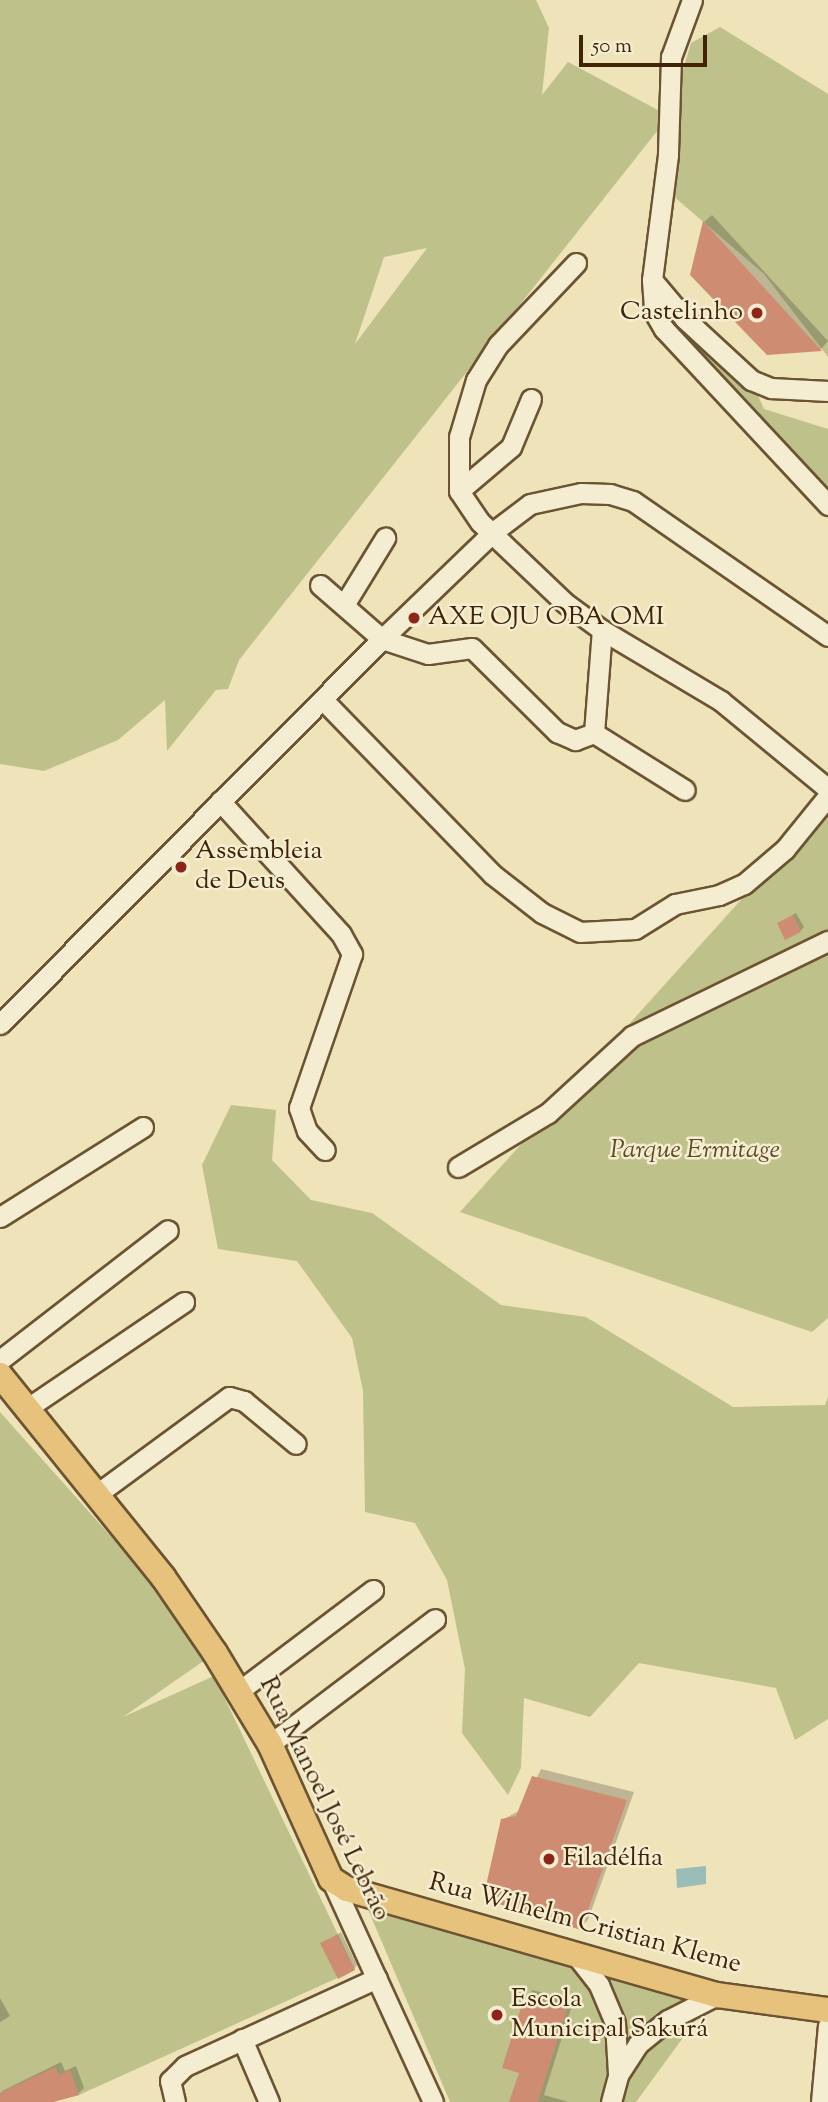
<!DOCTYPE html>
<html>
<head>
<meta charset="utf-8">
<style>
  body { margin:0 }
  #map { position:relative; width:828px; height:2102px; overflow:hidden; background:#eee3b9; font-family:"Sorts Mill Goudy",serif }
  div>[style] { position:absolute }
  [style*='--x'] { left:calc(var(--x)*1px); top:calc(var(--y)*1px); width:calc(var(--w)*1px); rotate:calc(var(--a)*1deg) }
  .green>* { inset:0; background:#bfc18b }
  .water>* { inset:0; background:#9bbdb7 }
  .shadow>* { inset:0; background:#0003 }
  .building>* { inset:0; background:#ce8d72 }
  .roads { filter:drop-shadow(2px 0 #6c5432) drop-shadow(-2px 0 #6c5432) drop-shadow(0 2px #6c5432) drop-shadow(0 -2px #6c5432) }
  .minor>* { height:19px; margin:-9.5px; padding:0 9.5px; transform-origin:9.5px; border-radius:9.5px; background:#f4edd2 }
  .major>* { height:24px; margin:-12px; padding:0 12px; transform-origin:12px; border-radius:12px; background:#e7c27c }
  .dots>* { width:19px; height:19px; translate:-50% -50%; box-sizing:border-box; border:4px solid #f4edd2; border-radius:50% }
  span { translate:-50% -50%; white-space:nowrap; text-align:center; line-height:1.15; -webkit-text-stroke:5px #f4edd2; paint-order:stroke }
  .poi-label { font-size:26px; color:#402405 }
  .right { translate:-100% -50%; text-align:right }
  .left { translate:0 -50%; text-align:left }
  .park-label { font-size:26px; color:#604b26; font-style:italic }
  .street-label { font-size:26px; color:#402405 }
  .scale { position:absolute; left:579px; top:35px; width:128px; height:32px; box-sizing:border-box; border:4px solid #402405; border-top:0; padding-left:9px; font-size:21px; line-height:24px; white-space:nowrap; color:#402405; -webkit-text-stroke:5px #f4edd2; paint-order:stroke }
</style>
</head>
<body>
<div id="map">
  <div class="green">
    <i style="clip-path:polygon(evenodd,0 0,536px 0,549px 28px,542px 95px,568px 62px,669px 116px,239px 660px,228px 689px,216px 690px,167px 751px,165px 700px,118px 740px,44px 771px,0 764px,0 0,427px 248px,355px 344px,384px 257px,427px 248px)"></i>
    <i style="clip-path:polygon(720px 27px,828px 94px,828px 357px,764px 274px,672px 195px,671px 110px,691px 43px)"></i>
    <i style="clip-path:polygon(652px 299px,751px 380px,764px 409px,828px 429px,828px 512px)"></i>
    <i style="clip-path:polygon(828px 803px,828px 1318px,812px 1332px,460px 1212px)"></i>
    <i style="clip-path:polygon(231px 1105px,276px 1110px,272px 1160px,311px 1200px,372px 1213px,501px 1305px,586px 1317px,733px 1407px,825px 1405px,828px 1397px,828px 1719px,795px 1740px,776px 1688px,639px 1663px,590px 1717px,524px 1698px,521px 1768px,508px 1795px,462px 1733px,465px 1669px,447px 1580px,415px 1523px,365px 1512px,363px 1391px,352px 1338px,297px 1261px,218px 1249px,202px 1165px)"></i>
    <i style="clip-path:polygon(0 1412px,215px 1653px,123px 1717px,214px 1676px,355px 1970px,79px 2095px,53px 2102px,0 2102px)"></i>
    <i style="clip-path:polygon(361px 1893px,499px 1932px,723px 1983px,636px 2102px,450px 2102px)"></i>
  </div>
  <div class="water">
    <i style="clip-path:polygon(706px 1866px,706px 1884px,677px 1888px,676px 1869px)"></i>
  </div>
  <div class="shadow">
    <i style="clip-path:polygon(712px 215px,828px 341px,821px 349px,767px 353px,691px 274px,704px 222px)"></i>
    <i style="clip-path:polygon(796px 913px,804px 927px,800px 931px,779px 923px)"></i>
    <i style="clip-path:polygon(541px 1769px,634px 1792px,588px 1920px,580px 1928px,502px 1820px,521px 1810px)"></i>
    <i style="clip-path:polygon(341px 1932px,357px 1965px,354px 1969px,323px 1943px)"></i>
    <i style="clip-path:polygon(533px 1990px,573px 2002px,544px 2095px,569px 2102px,510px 2102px,522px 2072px,526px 1996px)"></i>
    <i style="clip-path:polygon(0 1998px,10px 2016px,0 2022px)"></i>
    <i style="clip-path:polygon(61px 2062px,65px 2071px,76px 2066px,84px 2088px,78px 2094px,46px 2102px,0 2102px,2px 2091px)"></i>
  </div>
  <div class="building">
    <i style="clip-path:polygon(703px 221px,822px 351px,767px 355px,690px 275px)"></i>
    <i style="clip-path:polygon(793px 915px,801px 932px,785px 940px,777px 923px)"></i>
    <i style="clip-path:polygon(532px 1776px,627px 1800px,581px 1930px,483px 1899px,501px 1819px,516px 1816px)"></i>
    <i style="clip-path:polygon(337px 1935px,355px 1970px,338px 1979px,320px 1943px)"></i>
    <i style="clip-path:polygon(525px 1995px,567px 2009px,538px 2102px,509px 2102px,519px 2073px,502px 2068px)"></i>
    <i style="clip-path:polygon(55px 2067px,59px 2075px,70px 2070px,79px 2095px,53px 2102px,0 2102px,0 2093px)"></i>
  </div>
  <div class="roads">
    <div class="minor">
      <i style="--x:692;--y:0;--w:61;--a:110.2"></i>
      <i style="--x:671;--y:57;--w:98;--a:91.8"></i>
      <i style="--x:668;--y:155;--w:126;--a:97.3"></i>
      <i style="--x:652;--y:280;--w:32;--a:86"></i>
      <i style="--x:654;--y:312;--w:20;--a:60"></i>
      <i style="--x:664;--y:329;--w:241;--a:47"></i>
      <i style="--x:576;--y:263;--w:113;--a:133.6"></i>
      <i style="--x:498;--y:345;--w:41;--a:122.2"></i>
      <i style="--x:476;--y:380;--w:59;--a:106.6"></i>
      <i style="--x:459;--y:437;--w:54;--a:90"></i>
      <i style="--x:459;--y:491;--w:37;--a:56"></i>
      <i style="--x:480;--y:522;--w:117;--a:43.6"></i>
      <i style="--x:565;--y:603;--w:46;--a:36.1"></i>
      <i style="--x:602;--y:630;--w:139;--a:30.8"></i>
      <i style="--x:721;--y:701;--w:139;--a:39.4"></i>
      <i style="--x:652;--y:280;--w:51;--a:49.8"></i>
      <i style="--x:685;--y:319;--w:90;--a:42.7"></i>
      <i style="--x:751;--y:380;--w:22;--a:22"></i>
      <i style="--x:771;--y:388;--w:57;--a:3"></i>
      <i style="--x:459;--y:491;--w:68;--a:-40.2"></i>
      <i style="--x:511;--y:447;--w:52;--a:-67.4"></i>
      <i style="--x:320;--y:585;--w:82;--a:41.1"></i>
      <i style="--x:382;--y:639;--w:48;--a:18.1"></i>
      <i style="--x:428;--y:654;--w:44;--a:-7.8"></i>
      <i style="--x:472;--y:648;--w:120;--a:44.7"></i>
      <i style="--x:557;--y:732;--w:20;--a:24"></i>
      <i style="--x:575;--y:740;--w:20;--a:-20"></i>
      <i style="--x:594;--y:733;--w:103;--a:-85.6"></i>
      <i style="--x:344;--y:605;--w:79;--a:-58.5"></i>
      <i style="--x:324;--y:701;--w:241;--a:45.8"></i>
      <i style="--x:492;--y:874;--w:63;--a:38"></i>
      <i style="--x:542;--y:913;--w:42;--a:26.6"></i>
      <i style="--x:580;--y:932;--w:55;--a:-3.1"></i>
      <i style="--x:635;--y:929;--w:47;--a:-32"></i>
      <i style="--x:675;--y:904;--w:45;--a:-11.6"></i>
      <i style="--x:719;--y:895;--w:27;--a:-24"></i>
      <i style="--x:744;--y:884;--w:54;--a:-40.5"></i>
      <i style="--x:785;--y:849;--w:68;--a:-50.9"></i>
      <i style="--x:594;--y:733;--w:107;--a:32.1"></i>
      <i style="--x:220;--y:801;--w:180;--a:47.7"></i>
      <i style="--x:341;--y:934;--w:23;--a:61"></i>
      <i style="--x:352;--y:954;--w:163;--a:109"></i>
      <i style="--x:299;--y:1108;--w:24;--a:71"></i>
      <i style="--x:307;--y:1131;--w:26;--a:47"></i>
      <i style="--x:0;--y:1024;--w:542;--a:-45.22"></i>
      <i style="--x:382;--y:639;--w:154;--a:-43.9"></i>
      <i style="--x:493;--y:532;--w:46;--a:-37.1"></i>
      <i style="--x:530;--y:504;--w:52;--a:-12.2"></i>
      <i style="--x:581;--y:493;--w:29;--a:2"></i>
      <i style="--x:610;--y:494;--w:24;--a:17"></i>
      <i style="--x:633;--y:501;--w:237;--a:34.7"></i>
      <i style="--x:458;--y:1167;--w:105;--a:-31"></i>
      <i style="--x:548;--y:1113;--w:114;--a:-42.5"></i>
      <i style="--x:632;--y:1036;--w:218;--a:-25.9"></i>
      <i style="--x:0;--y:1217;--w:169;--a:-32.2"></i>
      <i style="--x:0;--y:1360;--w:212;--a:-37.7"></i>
      <i style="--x:26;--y:1409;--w:191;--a:-34.1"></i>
      <i style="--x:97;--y:1494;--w:164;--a:-36.3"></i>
      <i style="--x:229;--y:1397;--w:16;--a:15"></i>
      <i style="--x:244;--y:1401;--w:67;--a:39.6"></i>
      <i style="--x:239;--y:1691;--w:168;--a:-37"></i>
      <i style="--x:270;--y:1744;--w:207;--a:-37.1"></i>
      <i style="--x:331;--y:1879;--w:245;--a:65.4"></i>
      <i style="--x:575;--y:1954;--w:39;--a:52"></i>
      <i style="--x:599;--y:1985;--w:41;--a:67.2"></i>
      <i style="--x:615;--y:2023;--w:51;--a:86.6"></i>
      <i style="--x:242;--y:2039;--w:69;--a:66.8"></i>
      <i style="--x:175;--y:2102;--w:22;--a:-103"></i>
      <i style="--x:170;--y:2081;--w:21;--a:-45"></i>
      <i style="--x:185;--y:2066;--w:211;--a:-24.6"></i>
      <i style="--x:611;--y:2102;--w:28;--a:-75"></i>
      <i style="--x:618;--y:2075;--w:37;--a:-57"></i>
      <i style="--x:638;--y:2044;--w:38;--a:-39"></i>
      <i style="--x:668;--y:2020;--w:55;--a:-27"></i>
      <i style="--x:821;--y:2102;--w:77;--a:-84.8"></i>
    </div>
    <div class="major">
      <i style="--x:0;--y:1375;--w:260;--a:51.1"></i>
      <i style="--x:163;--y:1577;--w:92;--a:55.6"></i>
      <i style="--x:215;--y:1653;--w:106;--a:58.9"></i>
      <i style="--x:270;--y:1744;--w:148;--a:65.7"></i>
      <i style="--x:331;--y:1879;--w:19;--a:32"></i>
      <i style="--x:347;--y:1889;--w:385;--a:16"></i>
      <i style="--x:717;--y:1995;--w:112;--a:7.7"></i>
    </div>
  </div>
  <div class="dots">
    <i style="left:757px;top:313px;background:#8f2418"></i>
    <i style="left:414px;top:618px;background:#8f2418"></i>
    <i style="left:181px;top:867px;background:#8f2418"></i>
    <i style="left:549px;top:1859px;background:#8f2418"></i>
    <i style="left:497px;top:2015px;background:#8f2418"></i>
  </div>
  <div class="poi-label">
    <span class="right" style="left:743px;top:313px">Castelinho</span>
    <span class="left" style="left:428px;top:618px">AXE OJU OBA OMI</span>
    <span class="left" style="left:195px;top:867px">Assembleia<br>de Deus</span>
    <span class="left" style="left:563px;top:1859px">Filadélfia</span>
    <span class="left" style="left:511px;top:2015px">Escola<br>Municipal Sakurá</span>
  </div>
  <div class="park-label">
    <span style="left:695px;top:1151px">Parque Ermitage</span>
  </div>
  <div class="street-label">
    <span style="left:324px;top:1799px;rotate:64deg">Rua Manoel José Lebrão</span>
    <span style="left:585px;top:1924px;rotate:15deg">Rua Wilhelm Cristian Kleme</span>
  </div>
  <div class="scale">50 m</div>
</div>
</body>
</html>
